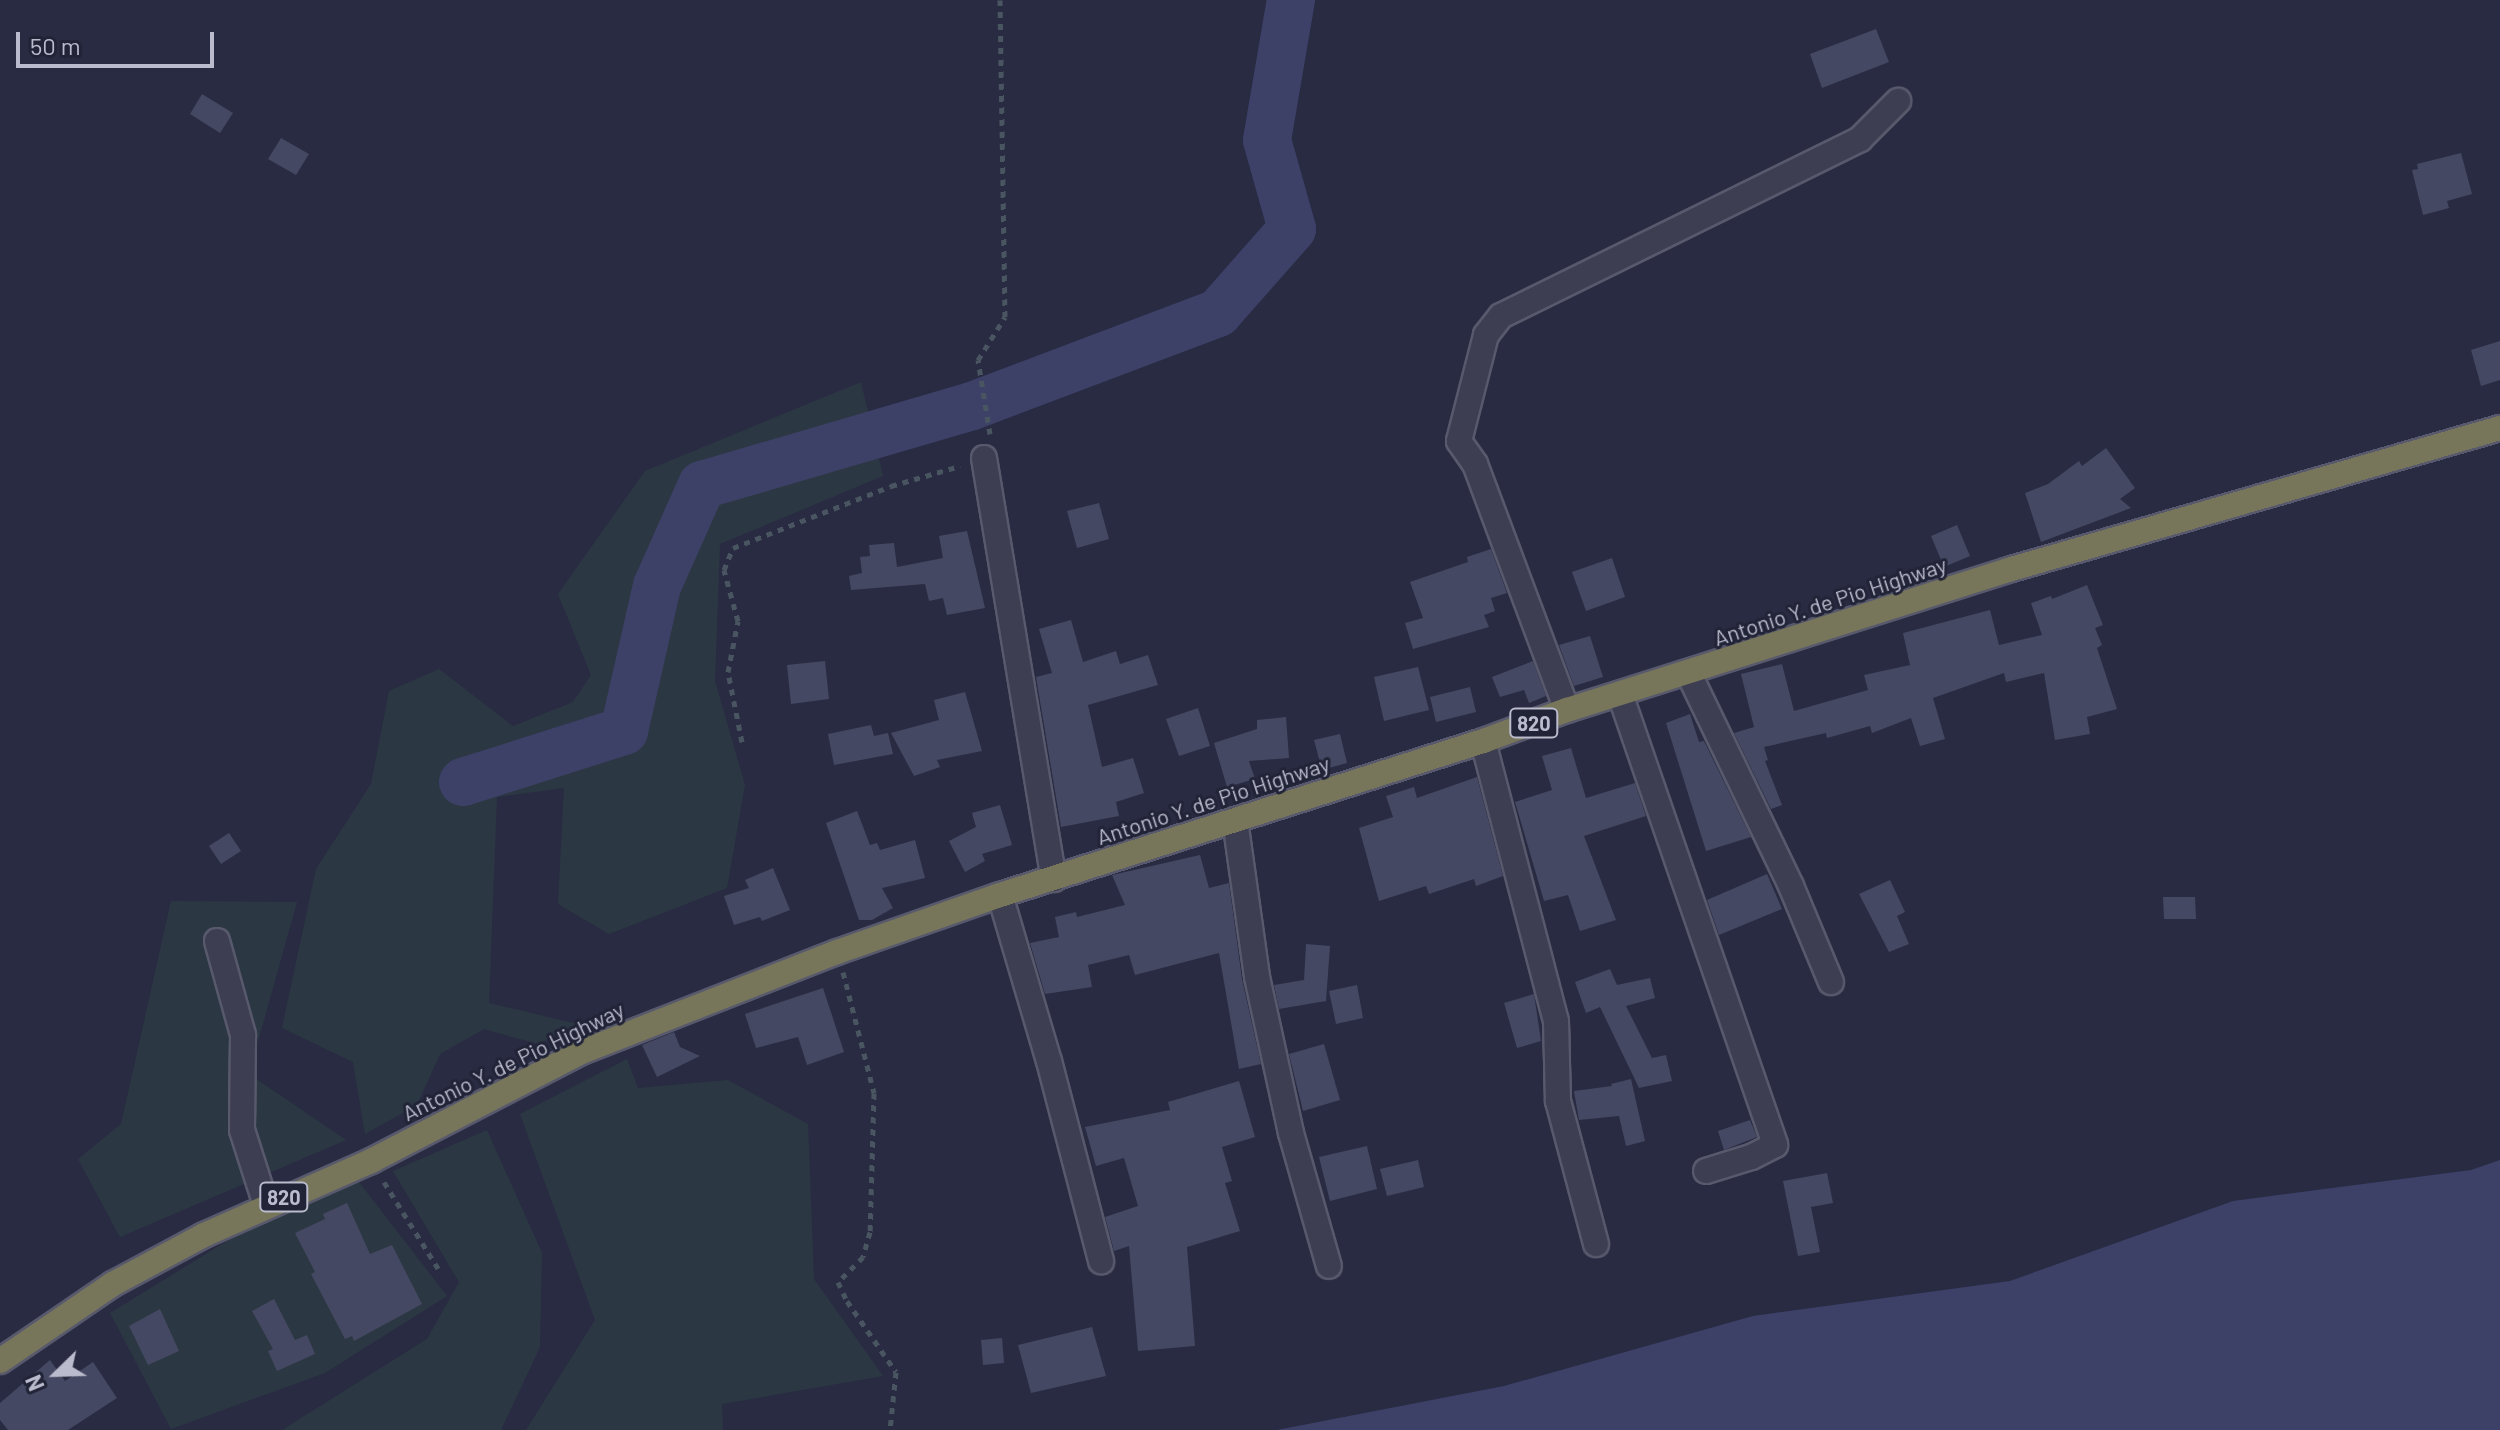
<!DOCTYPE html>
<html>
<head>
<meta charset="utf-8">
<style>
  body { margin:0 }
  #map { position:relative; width:2500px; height:1430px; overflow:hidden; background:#292b42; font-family:Barlow,sans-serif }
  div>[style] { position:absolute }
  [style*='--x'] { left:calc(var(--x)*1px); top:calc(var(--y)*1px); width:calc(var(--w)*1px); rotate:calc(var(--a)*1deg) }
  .green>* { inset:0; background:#2b3843 }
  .water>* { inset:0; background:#3d4168 }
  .river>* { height:48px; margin:-24px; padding:0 24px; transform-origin:24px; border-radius:24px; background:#3d4168 }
  .building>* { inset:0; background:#454862 }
  .path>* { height:5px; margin-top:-2.5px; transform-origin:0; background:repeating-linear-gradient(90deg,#495560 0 6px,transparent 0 12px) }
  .roads { filter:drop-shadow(2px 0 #58596c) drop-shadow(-2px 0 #58596c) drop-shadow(0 2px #58596c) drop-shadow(0 -2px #58596c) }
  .minor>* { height:24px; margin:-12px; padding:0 12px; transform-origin:12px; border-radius:12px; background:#3d3e52 }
  .highway>* { height:24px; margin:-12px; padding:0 12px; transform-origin:12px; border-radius:12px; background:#77765a }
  span { translate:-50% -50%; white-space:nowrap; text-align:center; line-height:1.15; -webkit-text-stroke:6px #212337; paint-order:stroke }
  .shield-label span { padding:2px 6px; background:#212337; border:2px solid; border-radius:6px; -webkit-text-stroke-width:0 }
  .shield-label { font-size:20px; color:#babbcc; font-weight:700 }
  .street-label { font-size:22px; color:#babbcc }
  .north { position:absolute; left:16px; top:1334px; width:80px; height:80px; -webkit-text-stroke:6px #212337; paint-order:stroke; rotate:247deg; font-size:22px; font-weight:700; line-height:32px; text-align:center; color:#babbcc }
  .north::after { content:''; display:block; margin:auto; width:28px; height:36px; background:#babbcc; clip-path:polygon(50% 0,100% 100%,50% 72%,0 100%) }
  .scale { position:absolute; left:16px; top:32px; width:198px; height:36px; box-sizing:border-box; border:4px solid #babbcc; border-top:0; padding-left:10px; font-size:24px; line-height:28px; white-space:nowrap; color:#babbcc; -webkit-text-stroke:6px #212337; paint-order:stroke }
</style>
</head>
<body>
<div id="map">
  <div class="green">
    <i style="clip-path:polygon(861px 382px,883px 476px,720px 544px,715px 681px,745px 785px,727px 888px,609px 934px,558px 904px,564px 788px,497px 797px,489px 1003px,582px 1025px,538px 1044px,484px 1029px,440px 1054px,417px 1105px,365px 1134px,353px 1062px,282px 1028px,316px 869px,371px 784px,389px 691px,439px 669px,513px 726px,573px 702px,591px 675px,558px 594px,645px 471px)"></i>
    <i style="clip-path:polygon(171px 901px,297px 902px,249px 1074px,346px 1140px,120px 1237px,78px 1159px,121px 1124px)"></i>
    <i style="clip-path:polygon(627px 1059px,638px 1088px,728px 1080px,808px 1124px,814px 1279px,883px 1376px,722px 1404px,723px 1430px,526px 1430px,595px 1320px,520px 1114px)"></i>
    <i style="clip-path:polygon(487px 1130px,542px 1253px,540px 1347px,501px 1430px,282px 1430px,427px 1339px,459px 1282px,393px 1171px)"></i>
    <i style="clip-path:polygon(355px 1177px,447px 1296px,325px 1373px,171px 1429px,110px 1313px,227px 1241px)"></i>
  </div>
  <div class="water">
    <i style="clip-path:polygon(2500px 1160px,2500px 1430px,1277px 1430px,1504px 1386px,1753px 1316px,2010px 1281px,2233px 1201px,2471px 1170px)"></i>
  </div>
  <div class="river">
    <i style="--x:463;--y:782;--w:169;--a:-17.6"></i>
    <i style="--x:624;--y:731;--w:149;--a:-77.2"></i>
    <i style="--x:657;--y:586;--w:111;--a:-66"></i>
    <i style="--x:702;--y:485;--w:281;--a:-16.3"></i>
    <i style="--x:972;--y:406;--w:263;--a:-20.7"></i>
    <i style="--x:1218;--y:313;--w:112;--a:-48.6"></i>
    <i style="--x:1292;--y:229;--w:92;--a:-105.7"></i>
    <i style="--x:1267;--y:140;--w:142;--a:-80.3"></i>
  </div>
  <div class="building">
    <i style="clip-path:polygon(1876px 29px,1889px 62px,1822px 88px,1810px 54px)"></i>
    <i style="clip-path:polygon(202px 94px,233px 113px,220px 133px,190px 114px)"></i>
    <i style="clip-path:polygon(281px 138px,309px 154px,296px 175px,268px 159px)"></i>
    <i style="clip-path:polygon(2461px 153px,2472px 194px,2447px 201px,2449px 208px,2423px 215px,2412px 170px,2418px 169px,2417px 164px)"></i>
    <i style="clip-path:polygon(2500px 341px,2500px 380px,2481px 386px,2471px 350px)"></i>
    <i style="clip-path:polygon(2106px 448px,2135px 488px,2120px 499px,2131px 508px,2041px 542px,2025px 493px,2048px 484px,2079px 461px,2082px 466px)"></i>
    <i style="clip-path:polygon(1099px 503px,1109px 539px,1077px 548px,1067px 511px)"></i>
    <i style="clip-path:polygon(1957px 525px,1970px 556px,1944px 567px,1931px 536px)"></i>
    <i style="clip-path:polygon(967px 531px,985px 608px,947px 615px,943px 598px,929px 601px,925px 584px,851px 590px,849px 576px,862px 573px,860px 557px,870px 556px,869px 545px,894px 543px,897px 567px,943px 558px,939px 536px)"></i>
    <i style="clip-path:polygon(1491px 549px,1507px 593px,1491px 598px,1495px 611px,1484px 615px,1489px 627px,1413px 649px,1405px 623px,1423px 618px,1410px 582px,1468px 562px,1467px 557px)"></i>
    <i style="clip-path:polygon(1612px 558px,1625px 597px,1586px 611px,1572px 572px)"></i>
    <i style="clip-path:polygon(2087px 585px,2103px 625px,2095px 628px,2102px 645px,2097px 648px,2117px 709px,2087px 717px,2090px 734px,2055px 740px,2044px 673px,2006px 682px,2004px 673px,1933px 698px,1945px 739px,1920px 746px,1911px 718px,1872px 733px,1870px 726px,1827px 738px,1826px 733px,1764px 747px,1768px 760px,1765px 761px,1782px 805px,1771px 809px,1734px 733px,1754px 727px,1741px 674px,1782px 664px,1794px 711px,1868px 690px,1864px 675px,1910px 665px,1903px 633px,1990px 610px,1999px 645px,2042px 635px,2031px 603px,2051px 596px,2052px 599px)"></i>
    <i style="clip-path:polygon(1071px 620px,1083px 662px,1116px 651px,1120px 664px,1148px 655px,1158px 685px,1088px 705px,1102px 767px,1133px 758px,1144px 793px,1116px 802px,1119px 816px,1061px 827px,1036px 677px,1052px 673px,1039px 629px)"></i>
    <i style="clip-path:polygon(1590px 636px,1603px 677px,1574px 686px,1559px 645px)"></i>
    <i style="clip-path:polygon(825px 661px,829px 699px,791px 704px,787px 665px)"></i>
    <i style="clip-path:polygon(1533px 661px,1546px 696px,1529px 703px,1524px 690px,1500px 697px,1492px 677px)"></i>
    <i style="clip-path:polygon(1418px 667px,1429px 710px,1384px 721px,1374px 677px)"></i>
    <i style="clip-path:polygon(1470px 687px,1476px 712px,1436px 722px,1430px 697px)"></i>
    <i style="clip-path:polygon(965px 692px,982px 751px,937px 760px,940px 767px,914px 776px,891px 733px,939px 720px,934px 700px)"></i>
    <i style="clip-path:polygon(1198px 708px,1210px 746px,1179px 756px,1166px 719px)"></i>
    <i style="clip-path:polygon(1690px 714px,1699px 742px,1704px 741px,1751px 837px,1706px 851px,1666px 723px)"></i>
    <i style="clip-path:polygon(1286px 717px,1289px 758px,1249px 761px,1255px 779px,1227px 787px,1214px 743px,1257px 729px,1257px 720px)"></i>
    <i style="clip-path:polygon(871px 725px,874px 736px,888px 733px,893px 754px,834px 765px,828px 734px)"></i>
    <i style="clip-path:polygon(1340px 734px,1347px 763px,1322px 770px,1314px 740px)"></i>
    <i style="clip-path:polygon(1571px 748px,1586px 798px,1635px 783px,1646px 816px,1584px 836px,1616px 920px,1580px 931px,1568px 895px,1544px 901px,1515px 802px,1552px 790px,1542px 756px)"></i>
    <i style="clip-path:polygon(1477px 777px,1503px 876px,1476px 886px,1474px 879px,1429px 894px,1426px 886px,1379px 901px,1359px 828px,1393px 817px,1386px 796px,1414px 787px,1417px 798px)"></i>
    <i style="clip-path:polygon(1000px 805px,1012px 845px,982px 854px,985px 861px,965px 872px,949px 841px,976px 827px,972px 813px)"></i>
    <i style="clip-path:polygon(857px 811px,870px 845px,877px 843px,880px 850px,915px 840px,925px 878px,882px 888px,893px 908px,872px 920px,859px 920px,826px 823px)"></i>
    <i style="clip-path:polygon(229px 833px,241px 851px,221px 864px,209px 846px)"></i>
    <i style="clip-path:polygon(1200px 855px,1209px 888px,1229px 883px,1242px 979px,1261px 1064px,1239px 1069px,1219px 953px,1135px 975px,1129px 955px,1088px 965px,1092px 987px,1045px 994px,1030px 943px,1059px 937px,1055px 917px,1076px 912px,1077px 917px,1125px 905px,1112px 875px)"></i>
    <i style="clip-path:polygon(773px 868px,790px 910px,762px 921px,760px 917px,734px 925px,724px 896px,749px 888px,745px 880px)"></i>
    <i style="clip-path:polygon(1767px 874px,1782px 909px,1719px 935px,1707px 900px)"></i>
    <i style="clip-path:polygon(1890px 880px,1905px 912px,1897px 916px,1909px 944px,1889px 952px,1859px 894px)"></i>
    <i style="clip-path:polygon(2163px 897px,2195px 897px,2196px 919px,2164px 919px)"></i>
    <i style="clip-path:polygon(1306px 944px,1330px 946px,1326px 1001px,1279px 1009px,1274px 985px,1304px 980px)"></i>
    <i style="clip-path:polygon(1610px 969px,1617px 985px,1650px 978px,1655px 998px,1626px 1006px,1652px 1058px,1666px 1055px,1672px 1081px,1639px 1088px,1600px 1007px,1586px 1013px,1575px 982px)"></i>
    <i style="clip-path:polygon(1357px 985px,1363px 1018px,1336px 1024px,1329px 991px)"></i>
    <i style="clip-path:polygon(823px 988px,844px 1052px,807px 1065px,798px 1037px,756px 1048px,745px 1014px)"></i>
    <i style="clip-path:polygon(1534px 994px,1541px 1041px,1517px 1048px,1504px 1003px)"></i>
    <i style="clip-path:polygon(674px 1032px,680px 1047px,700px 1056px,657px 1077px,642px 1045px)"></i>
    <i style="clip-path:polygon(1324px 1044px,1340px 1100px,1303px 1111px,1289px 1054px)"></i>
    <i style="clip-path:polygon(1631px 1079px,1645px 1141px,1626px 1146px,1619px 1116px,1579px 1120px,1574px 1091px,1612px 1086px,1611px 1084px)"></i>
    <i style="clip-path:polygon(1239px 1081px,1255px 1137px,1222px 1147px,1232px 1181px,1225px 1183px,1240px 1231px,1187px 1247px,1195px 1346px,1138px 1351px,1129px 1246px,1114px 1251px,1105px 1217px,1138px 1206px,1124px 1158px,1096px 1166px,1085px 1127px,1170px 1110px,1168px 1102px)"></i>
    <i style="clip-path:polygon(1750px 1120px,1757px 1137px,1724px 1150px,1718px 1131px)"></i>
    <i style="clip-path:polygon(1367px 1146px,1377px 1189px,1330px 1201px,1319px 1157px)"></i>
    <i style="clip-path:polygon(1418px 1160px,1424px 1187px,1387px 1196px,1380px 1169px)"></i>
    <i style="clip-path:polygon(1827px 1173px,1833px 1203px,1811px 1207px,1820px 1252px,1798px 1256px,1783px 1181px)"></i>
    <i style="clip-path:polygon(347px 1203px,370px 1254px,392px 1245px,422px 1304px,354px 1341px,352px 1336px,345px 1339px,311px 1274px,315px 1272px,295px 1233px,325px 1219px,323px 1214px)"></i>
    <i style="clip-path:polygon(274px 1299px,295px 1340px,307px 1335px,315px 1354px,277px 1371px,268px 1351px,273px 1349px,252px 1311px)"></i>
    <i style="clip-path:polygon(160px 1309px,179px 1351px,148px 1365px,129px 1326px)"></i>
    <i style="clip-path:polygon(1092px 1327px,1106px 1376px,1031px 1393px,1018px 1345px)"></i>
    <i style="clip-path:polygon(1002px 1338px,1004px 1363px,983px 1365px,981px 1340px)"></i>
    <i style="clip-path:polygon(50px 1360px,65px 1381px,93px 1362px,117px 1398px,68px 1430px,8px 1430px,0 1420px,0 1403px)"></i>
  </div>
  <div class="path">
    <i style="--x:990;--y:434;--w:75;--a:-99.2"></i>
    <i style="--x:978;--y:360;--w:51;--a:-57.9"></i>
    <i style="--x:1005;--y:317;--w:317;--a:-90.9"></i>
    <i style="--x:742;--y:742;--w:71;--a:-101.3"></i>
    <i style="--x:728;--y:672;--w:52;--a:-78.9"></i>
    <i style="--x:738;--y:621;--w:53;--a:-105.4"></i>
    <i style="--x:724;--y:570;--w:24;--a:-68"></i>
    <i style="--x:733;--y:548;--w:170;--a:-21.4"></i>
    <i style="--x:891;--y:486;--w:72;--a:-16.2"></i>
    <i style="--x:843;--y:972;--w:125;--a:75.6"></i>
    <i style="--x:874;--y:1093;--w:139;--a:91.6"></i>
    <i style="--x:870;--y:1232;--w:26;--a:106"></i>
    <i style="--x:863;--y:1257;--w:35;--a:135"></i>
    <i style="--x:838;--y:1282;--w:21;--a:65"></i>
    <i style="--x:847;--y:1301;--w:86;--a:55.4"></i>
    <i style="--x:896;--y:1372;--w:58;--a:95.9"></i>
    <i style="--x:384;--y:1182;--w:104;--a:58"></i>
  </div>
  <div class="roads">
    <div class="minor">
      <i style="--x:984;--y:458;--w:427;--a:80.6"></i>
      <i style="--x:1689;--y:674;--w:235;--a:64.3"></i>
      <i style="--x:1791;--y:886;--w:104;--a:67.4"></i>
      <i style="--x:1620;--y:694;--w:477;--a:71"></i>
      <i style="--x:1775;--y:1145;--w:27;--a:153"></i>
      <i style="--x:1751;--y:1157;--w:47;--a:162.7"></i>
      <i style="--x:1567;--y:710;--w:263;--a:-110.5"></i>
      <i style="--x:1475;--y:464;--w:28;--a:-125"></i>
      <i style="--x:1459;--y:441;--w:109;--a:-75.7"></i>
      <i style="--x:1486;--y:335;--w:24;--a:-52"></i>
      <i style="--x:1501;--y:316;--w:400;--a:-26.2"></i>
      <i style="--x:1860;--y:139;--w:54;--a:-45"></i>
      <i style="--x:1483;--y:741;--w:289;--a:75.4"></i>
      <i style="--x:1556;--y:1021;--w:80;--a:88.6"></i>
      <i style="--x:1558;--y:1101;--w:148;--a:75.1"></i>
      <i style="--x:1235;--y:820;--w:159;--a:82"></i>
      <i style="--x:1257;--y:977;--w:160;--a:77.7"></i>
      <i style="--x:1291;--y:1133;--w:138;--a:74.1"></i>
      <i style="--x:1000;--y:895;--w:173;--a:73.6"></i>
      <i style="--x:1049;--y:1061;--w:207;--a:75.4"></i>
      <i style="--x:217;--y:941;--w:98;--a:74.5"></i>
      <i style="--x:243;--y:1035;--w:95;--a:90.6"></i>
      <i style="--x:242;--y:1130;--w:79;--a:72.3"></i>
    </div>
    <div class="highway">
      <i style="--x:0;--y:1361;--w:137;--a:-34.3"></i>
      <i style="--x:113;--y:1284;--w:103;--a:-28.3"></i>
      <i style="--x:204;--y:1235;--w:183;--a:-23.9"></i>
      <i style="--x:371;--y:1161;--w:234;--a:-27.4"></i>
      <i style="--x:579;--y:1053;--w:277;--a:-21.4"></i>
      <i style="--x:837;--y:952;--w:173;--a:-19.3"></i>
      <i style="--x:1000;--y:895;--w:507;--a:-17.68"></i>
      <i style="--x:1483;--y:741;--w:90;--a:-20.3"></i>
      <i style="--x:1567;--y:710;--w:463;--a:-17.6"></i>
      <i style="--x:2008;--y:570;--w:512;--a:-16.1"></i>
    </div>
  </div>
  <div class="shield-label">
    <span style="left:1534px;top:723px">820</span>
    <span style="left:284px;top:1197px">820</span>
  </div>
  <div class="street-label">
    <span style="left:1830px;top:601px;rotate:-18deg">Antonio Y. de Pio Highway</span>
    <span style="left:1213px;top:800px;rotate:-18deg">Antonio Y. de Pio Highway</span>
    <span style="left:513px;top:1061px;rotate:-26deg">Antonio Y. de Pio Highway</span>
  </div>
  <div class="north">N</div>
  <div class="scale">50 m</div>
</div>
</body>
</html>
